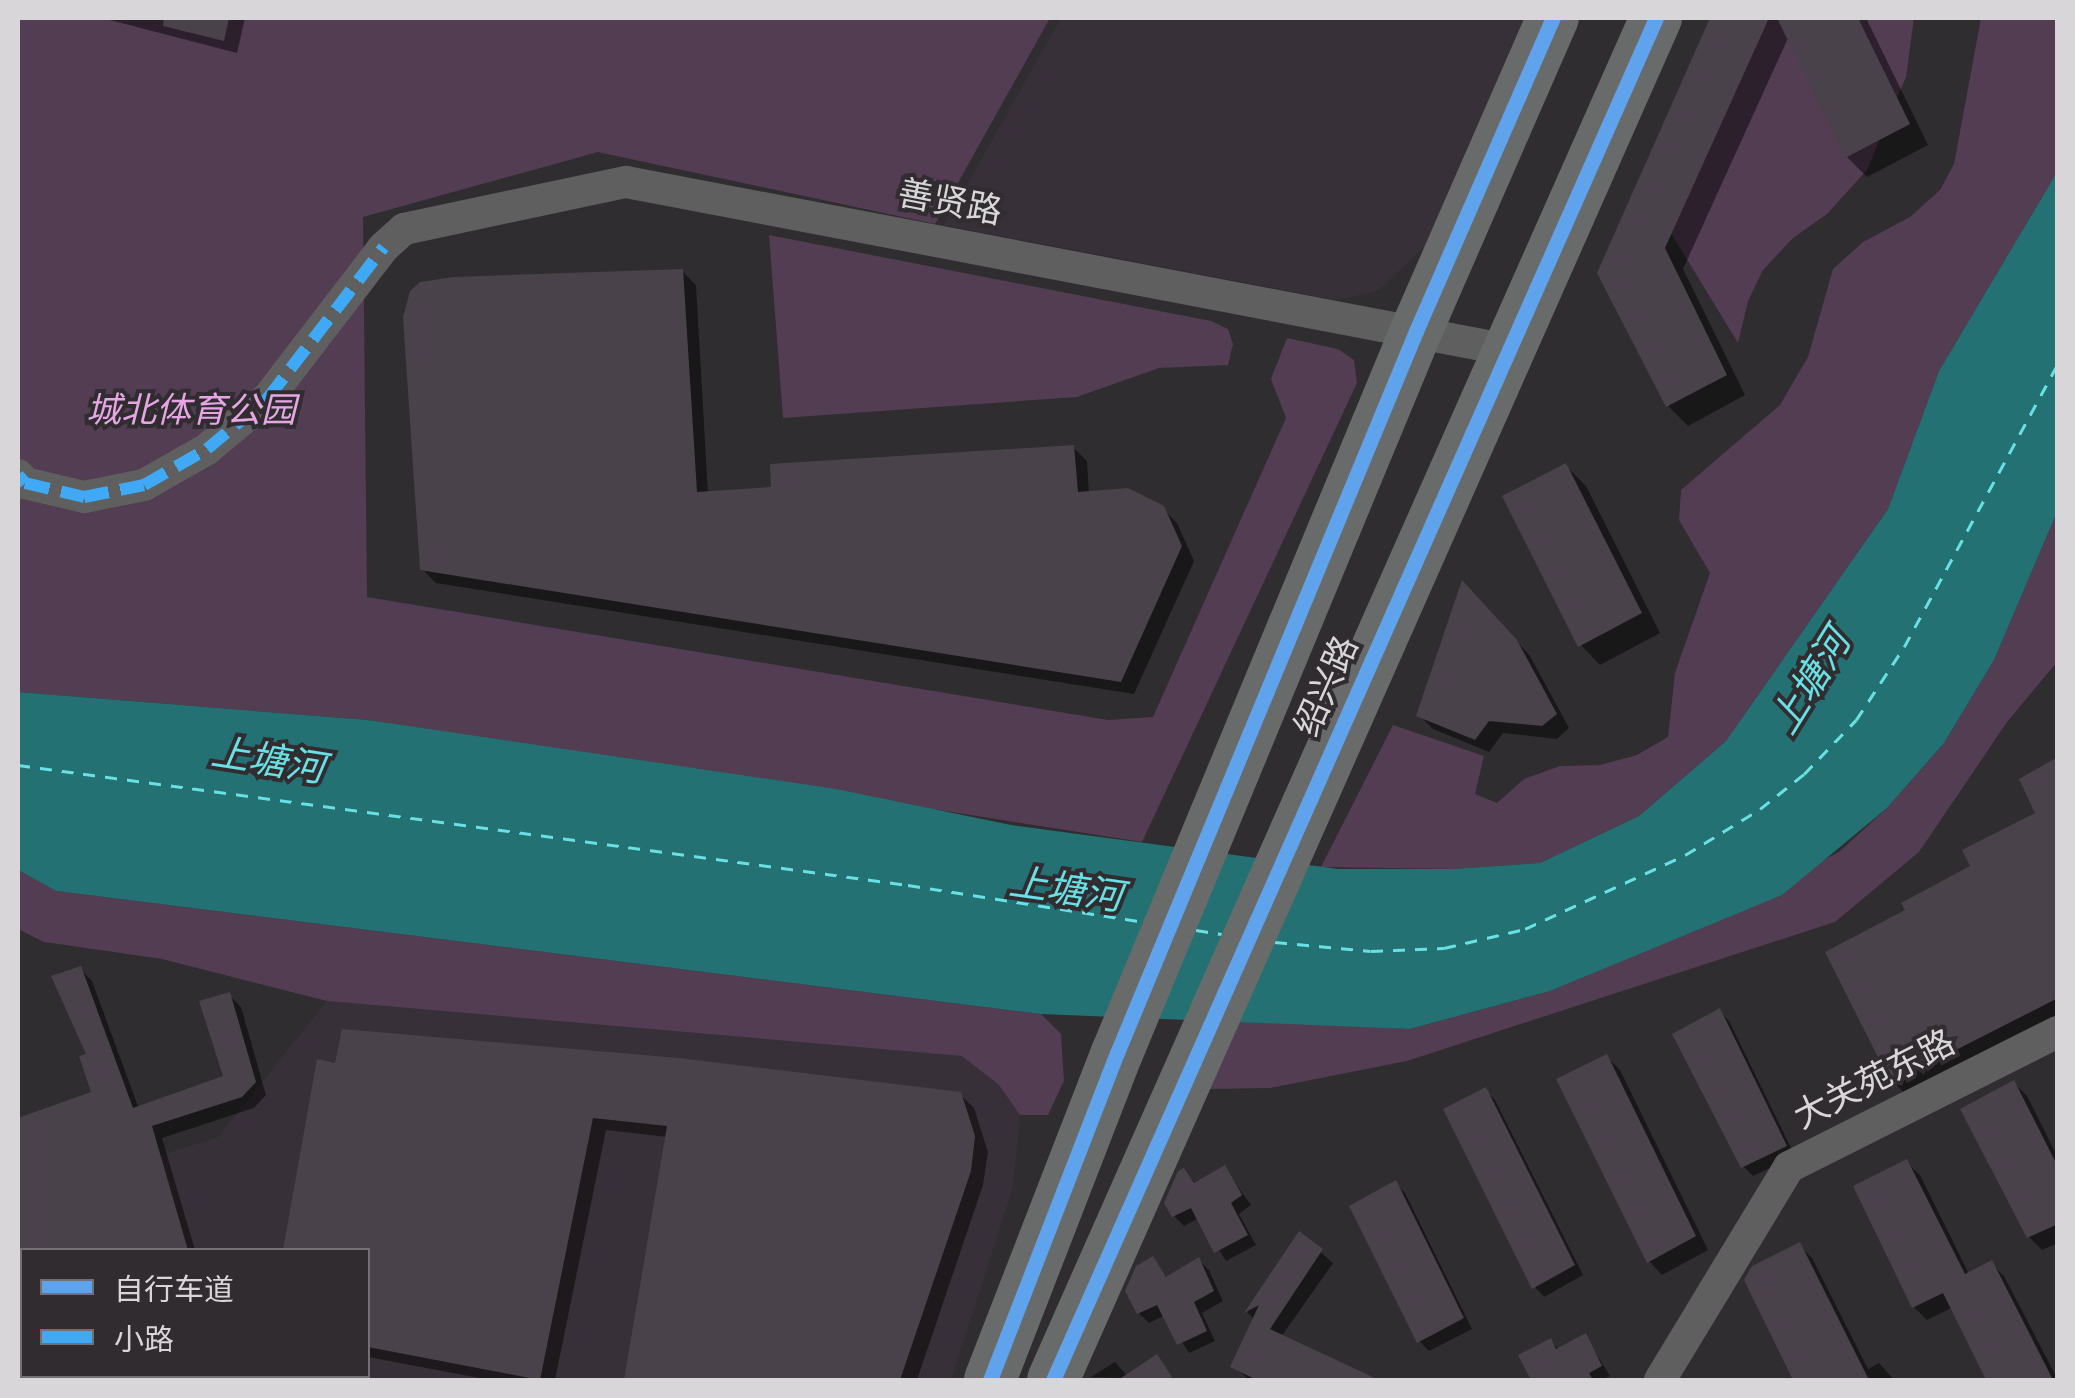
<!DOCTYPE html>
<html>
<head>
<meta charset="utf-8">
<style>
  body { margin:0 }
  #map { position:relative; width:2075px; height:1398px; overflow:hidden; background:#2f2d2f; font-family:"Zilla Slab","Noto Sans SC",serif }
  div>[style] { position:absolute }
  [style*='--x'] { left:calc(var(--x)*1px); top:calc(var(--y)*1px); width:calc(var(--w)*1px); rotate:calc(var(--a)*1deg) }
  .built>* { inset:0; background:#383038 }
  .green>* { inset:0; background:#523d52 }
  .water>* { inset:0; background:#247173 }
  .shadow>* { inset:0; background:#0007 }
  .ferry>* { height:2.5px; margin-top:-1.25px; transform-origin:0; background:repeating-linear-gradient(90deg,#68e0e4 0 12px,transparent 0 22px) }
  .building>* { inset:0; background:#4a424a }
  .street>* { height:32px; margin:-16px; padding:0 16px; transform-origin:16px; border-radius:16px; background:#5f5f60 }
  .primary>* { height:52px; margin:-26px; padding:0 26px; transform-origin:26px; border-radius:26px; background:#696a6a }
  .quiet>* { height:12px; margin-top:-6px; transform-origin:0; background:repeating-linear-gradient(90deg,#3fa9f5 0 25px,transparent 0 37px) }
  .cycleway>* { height:15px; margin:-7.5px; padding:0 7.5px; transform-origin:7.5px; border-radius:7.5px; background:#60a3ed }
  span { translate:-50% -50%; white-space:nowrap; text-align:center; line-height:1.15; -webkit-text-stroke:8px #302c30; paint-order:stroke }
  .street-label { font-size:35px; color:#d8d6d8 }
  .park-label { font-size:35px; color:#e5a6e3; font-style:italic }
  .water-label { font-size:38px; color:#68e0e4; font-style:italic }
  .frame { position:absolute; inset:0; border:20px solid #d8d6d8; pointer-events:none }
  .legend { position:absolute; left:20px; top:1248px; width:350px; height:130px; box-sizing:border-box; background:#302c30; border:2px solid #737073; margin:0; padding:12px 18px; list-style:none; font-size:30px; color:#d8d6d8 }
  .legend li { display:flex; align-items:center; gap:20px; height:50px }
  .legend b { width:50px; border:2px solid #737073 }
</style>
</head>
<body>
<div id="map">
  <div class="built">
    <i style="clip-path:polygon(1061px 18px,1525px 18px,1426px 245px,1378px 291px,1336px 300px,944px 225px)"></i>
    <i style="clip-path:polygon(evenodd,327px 1001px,962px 1056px,999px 1085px,1020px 1115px,1013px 1187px,951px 1380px,18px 1380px,18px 1201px,218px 1137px,327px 1001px,22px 1250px,368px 1250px,368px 1376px,22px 1376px,22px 1250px)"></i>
  </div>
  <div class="green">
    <i style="clip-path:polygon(18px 18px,1050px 18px,935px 224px,598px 152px,363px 217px,367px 597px,1108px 720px,1153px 717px,1286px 418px,1271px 379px,1287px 338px,1338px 349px,1354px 360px,1357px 383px,1142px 842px,368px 720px,18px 692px)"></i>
    <i style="clip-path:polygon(1745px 18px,1914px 18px,1906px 77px,1867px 170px,1827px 214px,1793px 238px,1763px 270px,1748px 301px,1738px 343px,1660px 215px)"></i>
    <i style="clip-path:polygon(1981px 18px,2057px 18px,2057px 172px,1939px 371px,1888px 509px,1726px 741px,1639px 816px,1540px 863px,1452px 869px,1321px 867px,1393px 725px,1484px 756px,1475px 794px,1497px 803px,1524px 779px,1560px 766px,1600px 765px,1637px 755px,1668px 737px,1675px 673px,1710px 573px,1679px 520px,1681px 490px,1780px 405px,1808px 357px,1833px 269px,1863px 242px,1910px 217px,1940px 190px,1954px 164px)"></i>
    <i style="clip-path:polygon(769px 235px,1211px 321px,1228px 329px,1233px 344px,1228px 365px,1159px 368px,1077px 397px,783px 418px)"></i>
    <i style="clip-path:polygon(2057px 512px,2057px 662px,2007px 722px,1919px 852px,1835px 922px,1407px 1061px,1270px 1088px,1208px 1089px,1240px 1020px,1410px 1029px,1550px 991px,1645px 951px,1839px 852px,1887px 808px,1944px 743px,1994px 660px)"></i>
    <i style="clip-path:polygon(18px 870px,56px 891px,1041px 1014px,1061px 1034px,1064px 1081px,1048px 1115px,1020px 1115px,999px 1085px,962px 1056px,327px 1001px,162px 959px,44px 942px,18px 929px)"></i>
  </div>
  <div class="water">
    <i style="clip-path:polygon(2057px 172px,2057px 512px,1994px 660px,1944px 743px,1887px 808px,1782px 895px,1550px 991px,1410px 1029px,1041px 1014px,56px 891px,18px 870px,18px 692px,368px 720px,836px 789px,1011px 825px,1338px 869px,1452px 869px,1540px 863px,1639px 816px,1726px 741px,1888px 509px,1939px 371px)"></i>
  </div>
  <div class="shadow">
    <i style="clip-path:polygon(102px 18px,245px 18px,237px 53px)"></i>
    <i style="clip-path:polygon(1713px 18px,1866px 18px,1928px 145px,1867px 177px,1847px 157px,1789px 36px,1683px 269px,1745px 395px,1688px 426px,1668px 406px,1601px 270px)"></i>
    <i style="clip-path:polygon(682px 271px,696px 285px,708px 494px,774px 489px,1073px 447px,1087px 461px,1089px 494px,1128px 491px,1162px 508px,1177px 523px,1194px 561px,1134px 694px,436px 583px,422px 569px)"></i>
    <i style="clip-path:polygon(1566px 466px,1586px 486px,1660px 633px,1600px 665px,1581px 645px)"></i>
    <i style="clip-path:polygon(1476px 596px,1530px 656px,1569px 728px,1557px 739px,1503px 733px,1489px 752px,1433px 729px,1419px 715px)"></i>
    <i style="clip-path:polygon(2058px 760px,2058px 1016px,1904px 1093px,1893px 1081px,1908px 911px,1973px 867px,2039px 814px)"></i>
    <i style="clip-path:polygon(80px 969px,92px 981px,139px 1109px,226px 1078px,229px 995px,241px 1007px,266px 1095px,254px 1108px,162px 1138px,195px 1250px,22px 1250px,22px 1376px,32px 1376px,18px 1380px,18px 1121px,94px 1094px)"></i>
    <i style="clip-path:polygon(1719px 1011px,1729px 1021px,1795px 1156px,1753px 1176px,1743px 1166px)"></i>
    <i style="clip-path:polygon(1607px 1057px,1620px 1070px,1708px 1250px,1662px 1275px,1649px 1261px)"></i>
    <i style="clip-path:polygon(319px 1062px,960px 1094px,974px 1108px,988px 1152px,983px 1185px,917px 1380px,627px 1380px,667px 1137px,606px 1130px,555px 1380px,490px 1380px,368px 1357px,368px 1250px,286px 1250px)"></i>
    <i style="clip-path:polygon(2014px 1083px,2027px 1096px,2058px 1158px,2058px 1243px,2042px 1250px,2029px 1237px)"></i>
    <i style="clip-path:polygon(1485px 1090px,1495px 1100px,1583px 1275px,1544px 1297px,1535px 1287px)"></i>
    <i style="clip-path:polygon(1906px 1162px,1920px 1175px,1969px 1274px,1991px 1263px,2004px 1276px,2058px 1380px,2023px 1380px,2018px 1369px,1996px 1380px,1953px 1307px,1927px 1320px,1914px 1307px)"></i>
    <i style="clip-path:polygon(1224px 1168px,1251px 1205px,1239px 1214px,1256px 1245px,1226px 1261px,1199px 1218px,1184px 1226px,1174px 1216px,1185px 1172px,1196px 1184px)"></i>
    <i style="clip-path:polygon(1395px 1183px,1405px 1193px,1472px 1329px,1429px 1351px,1419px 1341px)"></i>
    <i style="clip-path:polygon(1300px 1234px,1333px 1263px,1281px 1337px,1373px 1380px,1249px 1380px,1237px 1368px,1256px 1321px,1247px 1312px)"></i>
    <i style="clip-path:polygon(1800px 1246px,1812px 1258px,1868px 1369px,1879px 1363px,1894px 1380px,1796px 1380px,1747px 1280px)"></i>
    <i style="clip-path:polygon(1152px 1259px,1168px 1279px,1199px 1260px,1209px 1270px,1223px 1301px,1202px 1313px,1215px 1341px,1189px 1353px,1165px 1315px,1149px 1323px,1139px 1313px)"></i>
    <i style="clip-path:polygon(1585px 1336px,1610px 1376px,1602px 1380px,1534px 1380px,1521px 1356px,1550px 1341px,1560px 1350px)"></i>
    <i style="clip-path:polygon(1156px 1358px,1175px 1380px,1091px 1377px,1115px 1362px,1128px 1377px)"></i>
  </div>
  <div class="ferry">
    <i style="--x:18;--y:765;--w:898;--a:7.68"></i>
    <i style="--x:908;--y:885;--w:238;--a:8.9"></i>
    <i style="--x:1196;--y:930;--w:26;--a:9"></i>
    <i style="--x:1275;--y:942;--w:96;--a:5.4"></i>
    <i style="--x:1371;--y:951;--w:73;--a:-2.4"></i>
    <i style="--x:1444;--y:948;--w:83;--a:-13.2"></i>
    <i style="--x:1525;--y:929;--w:176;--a:-24.8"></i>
    <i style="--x:1685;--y:855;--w:88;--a:-31.5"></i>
    <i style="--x:1760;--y:809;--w:56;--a:-38.5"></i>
    <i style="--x:1804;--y:774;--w:75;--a:-46.1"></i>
    <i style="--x:1856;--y:720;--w:87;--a:-56.7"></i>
    <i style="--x:1904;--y:647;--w:323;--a:-61.5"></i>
  </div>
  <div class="building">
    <i style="clip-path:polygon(164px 18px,229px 18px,224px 41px,163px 26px)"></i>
    <i style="clip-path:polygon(1710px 18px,1769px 18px,1665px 248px,1727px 375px,1666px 407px,1597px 273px)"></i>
    <i style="clip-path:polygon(1777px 18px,1858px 18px,1910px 124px,1845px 158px)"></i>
    <i style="clip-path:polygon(683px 269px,697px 492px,771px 487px,770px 464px,1074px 445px,1078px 492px,1128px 488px,1164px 506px,1182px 546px,1121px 682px,420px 570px,403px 317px,410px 291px,420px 282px,454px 277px)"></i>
    <i style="clip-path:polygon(1566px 463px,1642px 613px,1578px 647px,1502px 496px)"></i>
    <i style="clip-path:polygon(1462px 580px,1517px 640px,1557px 714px,1542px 726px,1489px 721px,1475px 740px,1416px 716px)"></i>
    <i style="clip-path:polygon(2058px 757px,2058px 998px,1891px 1083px,1825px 952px,1905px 910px,1901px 903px,1970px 866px,1962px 850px,2035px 813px,2019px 779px)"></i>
    <i style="clip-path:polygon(81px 966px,133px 1108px,223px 1076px,199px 1001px,230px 992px,256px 1082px,242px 1097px,152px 1126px,188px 1250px,18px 1250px,18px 1118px,91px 1092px,79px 1056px,86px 1054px,51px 976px)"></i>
    <i style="clip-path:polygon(1720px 1008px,1787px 1146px,1741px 1168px,1672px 1034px)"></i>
    <i style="clip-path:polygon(342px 1029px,678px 1058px,961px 1092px,975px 1136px,971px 1171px,900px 1380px,624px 1380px,667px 1126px,593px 1118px,540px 1380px,368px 1347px,368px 1250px,283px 1250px,317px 1059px,335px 1063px)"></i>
    <i style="clip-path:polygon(1607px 1054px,1696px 1236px,1647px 1263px,1556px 1079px)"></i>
    <i style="clip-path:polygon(2014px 1080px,2058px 1167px,2058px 1224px,2027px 1238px,1960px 1109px)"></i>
    <i style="clip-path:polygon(1486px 1087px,1575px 1265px,1532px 1289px,1443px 1109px)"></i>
    <i style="clip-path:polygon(1907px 1159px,1965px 1274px,1992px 1260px,2053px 1380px,1986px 1380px,1943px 1293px,1912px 1308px,1853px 1186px)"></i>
    <i style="clip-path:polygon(1225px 1165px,1242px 1195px,1231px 1203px,1248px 1235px,1214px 1253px,1191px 1208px,1172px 1217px,1164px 1203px,1178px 1171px,1184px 1168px,1194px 1183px)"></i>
    <i style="clip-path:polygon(1396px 1180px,1464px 1318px,1417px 1343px,1349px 1206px)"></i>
    <i style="clip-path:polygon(1299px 1231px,1323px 1249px,1270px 1329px,1379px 1380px,1257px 1380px,1230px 1367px,1259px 1305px,1244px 1313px)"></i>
    <i style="clip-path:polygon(1800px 1242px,1869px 1380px,1793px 1380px,1744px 1280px,1752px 1266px)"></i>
    <i style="clip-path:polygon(1153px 1256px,1166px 1277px,1199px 1257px,1214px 1291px,1194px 1302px,1207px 1331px,1177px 1345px,1157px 1305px,1137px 1314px,1125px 1291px,1136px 1266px)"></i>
    <i style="clip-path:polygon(1586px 1333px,1602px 1366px,1589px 1373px,1593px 1380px,1531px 1380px,1518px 1355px,1551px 1338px,1556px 1349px)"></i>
    <i style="clip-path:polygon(1157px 1354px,1174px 1380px,1118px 1380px)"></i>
  </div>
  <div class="street">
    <i style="--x:18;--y:475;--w:11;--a:49"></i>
    <i style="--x:25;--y:483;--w:61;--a:13.3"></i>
    <i style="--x:84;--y:497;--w:61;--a:-11.3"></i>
    <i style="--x:144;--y:485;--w:73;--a:-29.7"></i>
    <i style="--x:207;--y:449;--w:80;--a:-39.9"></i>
    <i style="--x:268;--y:398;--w:190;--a:-52.5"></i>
    <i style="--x:384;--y:247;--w:27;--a:-42"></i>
    <i style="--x:404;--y:229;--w:227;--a:-12"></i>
    <i style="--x:626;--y:182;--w:898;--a:10.78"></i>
    <i style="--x:1660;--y:1380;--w:249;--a:-58.8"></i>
    <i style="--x:1789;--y:1167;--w:301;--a:-26.7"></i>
  </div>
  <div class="primary">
    <i style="--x:990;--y:1380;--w:351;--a:-68.8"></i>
    <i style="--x:1117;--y:1053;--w:781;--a:-67.5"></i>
    <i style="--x:1416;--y:331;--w:342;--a:-66.4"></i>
    <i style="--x:1053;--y:1380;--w:1490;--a:-66.12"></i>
  </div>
  <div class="quiet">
    <i style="--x:18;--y:475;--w:11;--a:49"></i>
    <i style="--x:25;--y:483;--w:61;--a:13.3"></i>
    <i style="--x:84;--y:497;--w:61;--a:-11.3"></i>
    <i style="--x:144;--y:485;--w:73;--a:-29.7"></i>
    <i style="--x:207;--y:449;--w:80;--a:-39.9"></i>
    <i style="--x:268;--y:398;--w:190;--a:-52.5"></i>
  </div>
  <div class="cycleway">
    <i style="--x:990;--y:1380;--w:351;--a:-68.8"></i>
    <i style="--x:1117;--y:1053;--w:781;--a:-67.5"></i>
    <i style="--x:1416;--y:331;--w:342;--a:-66.4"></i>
    <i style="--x:1053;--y:1380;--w:1490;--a:-66.12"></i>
  </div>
  <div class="street-label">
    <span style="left:950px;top:202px;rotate:11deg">善贤路</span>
    <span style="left:1326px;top:686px;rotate:-66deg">绍兴路</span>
    <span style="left:1874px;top:1079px;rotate:-27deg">大关苑东路</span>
  </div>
  <div class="park-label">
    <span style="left:191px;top:410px">城北体育公园</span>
  </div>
  <div class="water-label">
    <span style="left:1811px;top:682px;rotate:-58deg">上塘河</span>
    <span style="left:268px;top:761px;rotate:9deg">上塘河</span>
    <span style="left:1066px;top:890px;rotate:8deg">上塘河</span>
  </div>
  <div class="frame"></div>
  <ul class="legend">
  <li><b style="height:12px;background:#60a3ed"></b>自行车道</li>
  <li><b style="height:12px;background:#3fa9f5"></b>小路</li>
  </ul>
</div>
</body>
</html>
